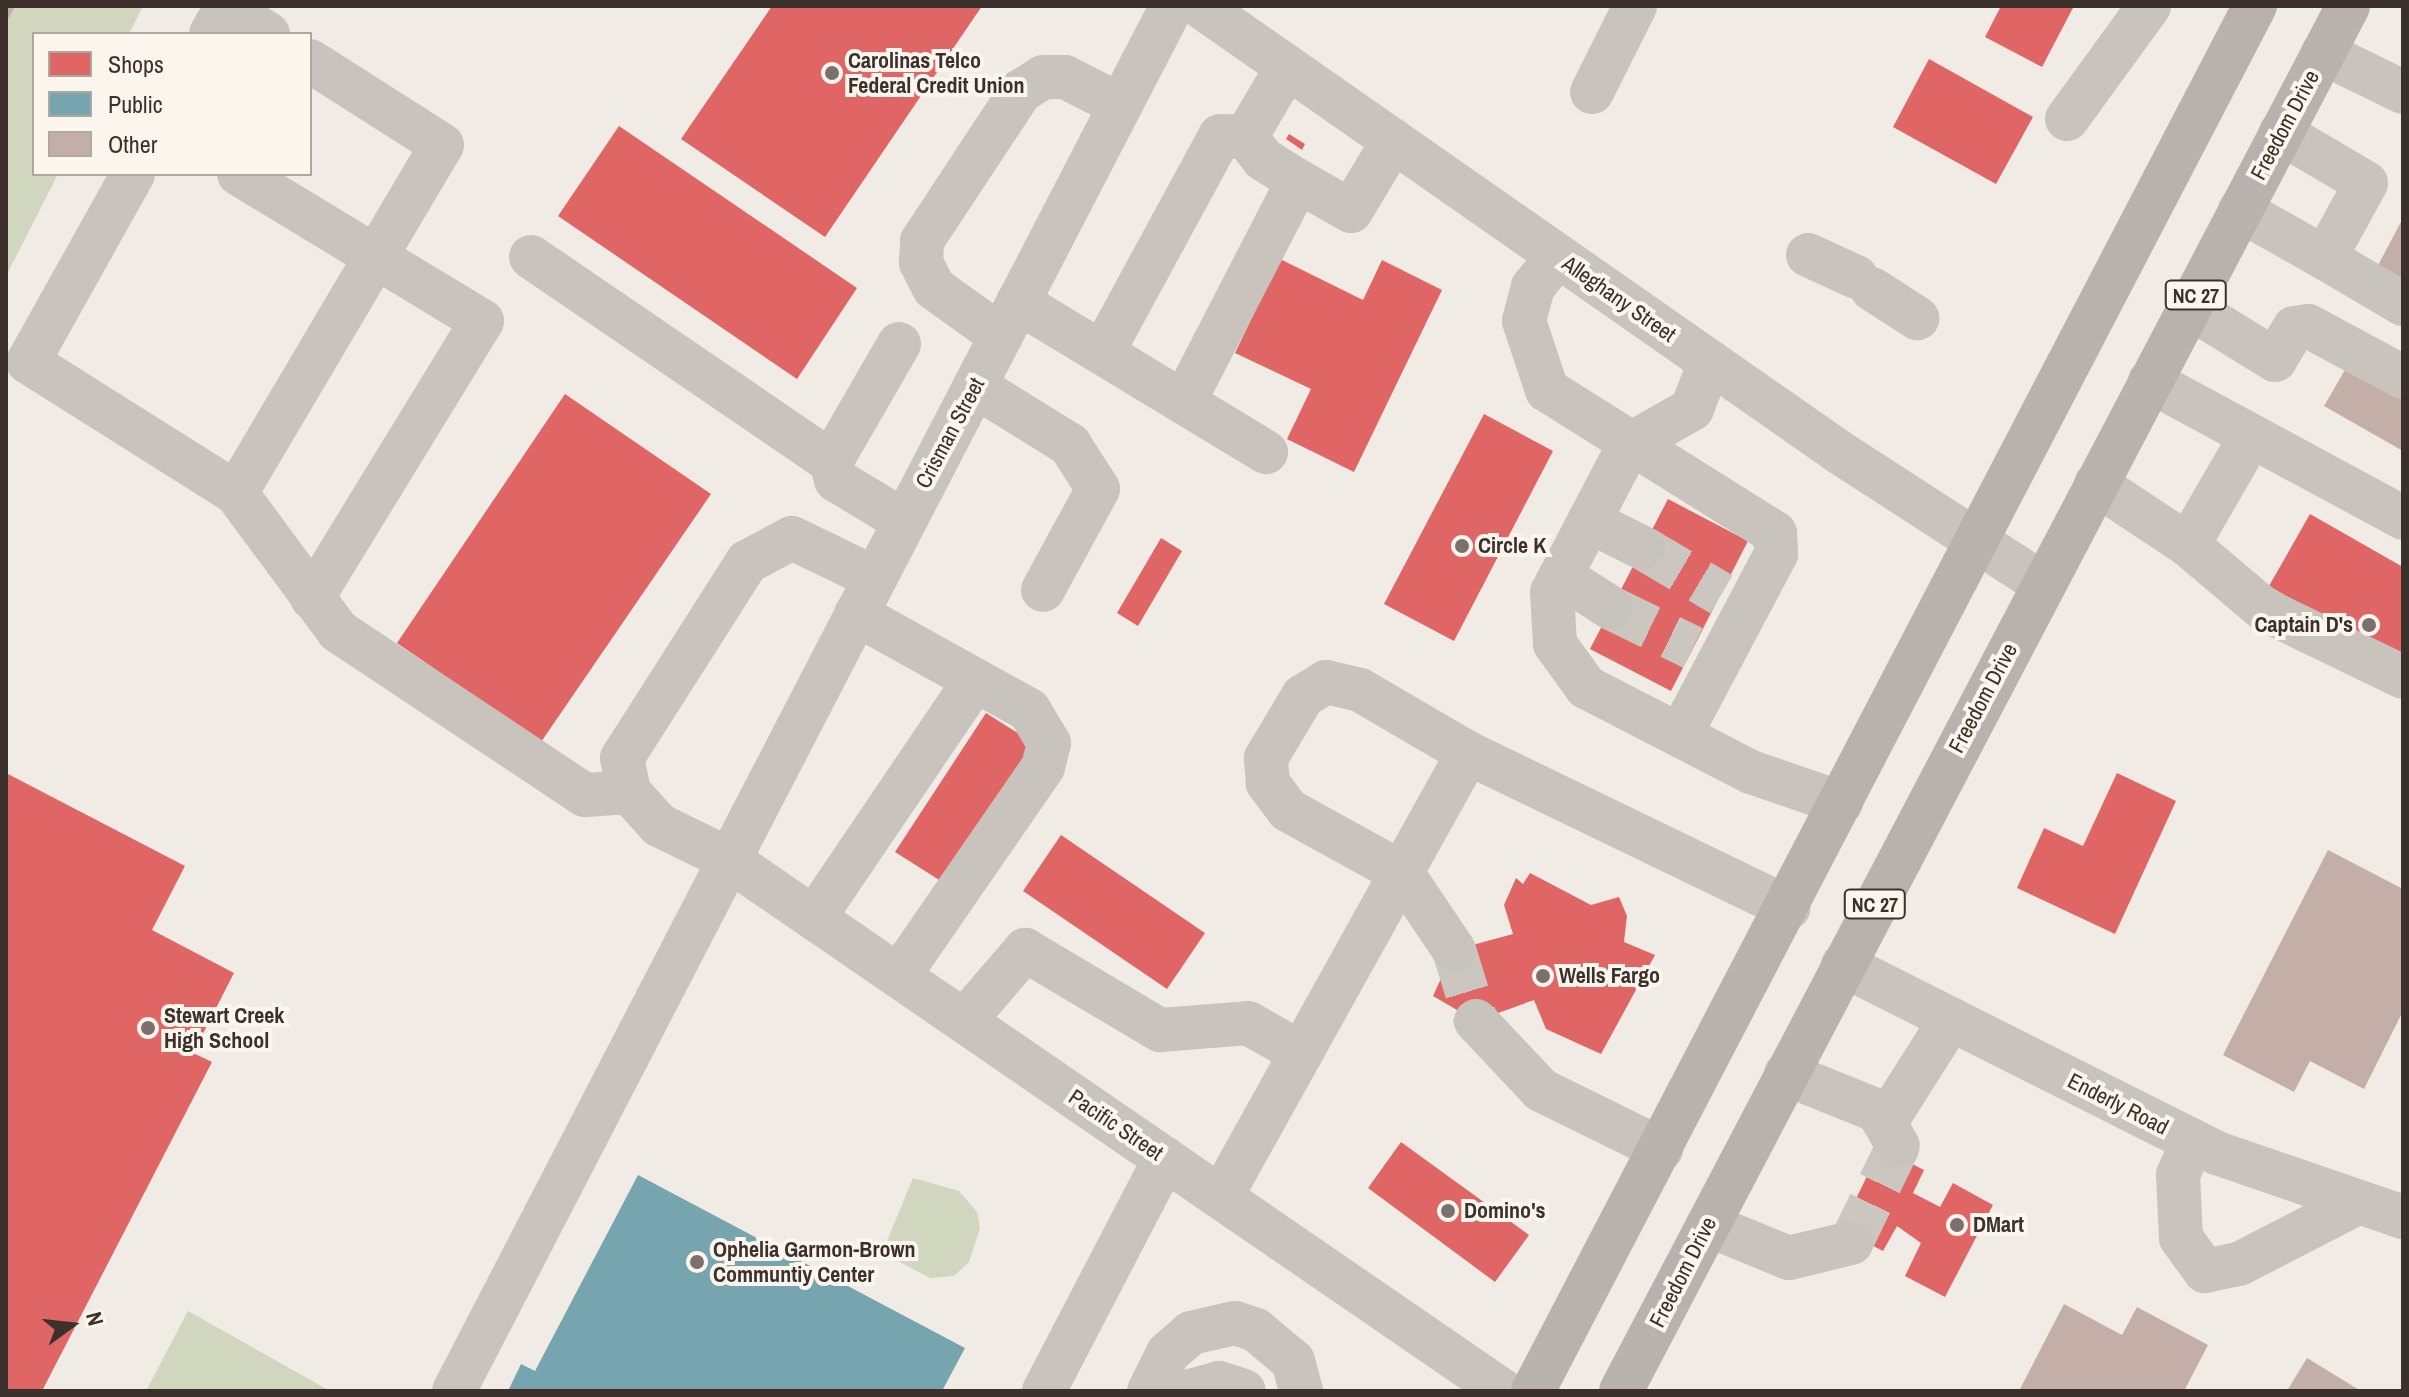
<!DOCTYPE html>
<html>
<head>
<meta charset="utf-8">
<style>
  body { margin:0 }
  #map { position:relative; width:2409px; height:1397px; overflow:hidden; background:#f0ebe5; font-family:"Archivo Narrow",sans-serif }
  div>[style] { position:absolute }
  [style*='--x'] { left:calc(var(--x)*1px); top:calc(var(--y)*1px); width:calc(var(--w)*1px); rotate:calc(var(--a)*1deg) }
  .green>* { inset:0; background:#d1d6bf }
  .shops>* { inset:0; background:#e06666 }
  .public>* { inset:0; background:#76a5af }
  .building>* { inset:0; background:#c3afa7 }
  .minor-tunnel>* { height:44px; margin-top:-22px; transform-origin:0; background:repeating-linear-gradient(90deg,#ccc6c0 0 44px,transparent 0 66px) }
  .minor>* { height:44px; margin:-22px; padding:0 22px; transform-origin:22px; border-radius:22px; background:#c9c3be }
  .major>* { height:44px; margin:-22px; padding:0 22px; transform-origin:22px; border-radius:22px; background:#b8b1ad }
  .dots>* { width:22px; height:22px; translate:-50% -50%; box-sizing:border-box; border:4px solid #fbf5ee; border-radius:50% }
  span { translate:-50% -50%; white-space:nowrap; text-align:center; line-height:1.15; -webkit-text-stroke:8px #fbf5ee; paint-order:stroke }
  .shield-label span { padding:2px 6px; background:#fbf5ee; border:2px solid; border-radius:6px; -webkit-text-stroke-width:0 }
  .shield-label { font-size:20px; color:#3b302b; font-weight:700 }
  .poi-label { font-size:22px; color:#3b302b; font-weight:700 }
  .left { translate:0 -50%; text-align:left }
  .right { translate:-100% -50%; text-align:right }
  .street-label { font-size:22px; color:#3b302b }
  .frame { position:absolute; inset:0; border:8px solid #3b302b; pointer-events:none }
  .legend { position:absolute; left:32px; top:32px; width:280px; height:144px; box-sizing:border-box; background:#fbf5ee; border:2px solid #aea6a0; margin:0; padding:10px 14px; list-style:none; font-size:24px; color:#3b302b }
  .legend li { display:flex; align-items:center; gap:16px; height:40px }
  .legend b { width:40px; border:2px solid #aea6a0 }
  .north { position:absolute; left:32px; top:1285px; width:80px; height:80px; -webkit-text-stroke:6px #fbf5ee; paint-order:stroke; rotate:75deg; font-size:22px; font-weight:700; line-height:32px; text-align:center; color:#3b302b }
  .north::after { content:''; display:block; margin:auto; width:28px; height:36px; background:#3b302b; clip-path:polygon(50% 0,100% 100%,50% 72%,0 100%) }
</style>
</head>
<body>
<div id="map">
  <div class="green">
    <i style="clip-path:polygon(6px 6px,143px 6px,129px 34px,34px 34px,34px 174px,58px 174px,6px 276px)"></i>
    <i style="clip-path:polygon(913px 1178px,959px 1191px,977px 1212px,980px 1229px,969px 1262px,954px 1276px,930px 1278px,896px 1260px,887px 1241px)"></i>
    <i style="clip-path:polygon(188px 1311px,330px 1391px,146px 1391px)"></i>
  </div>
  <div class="shops">
    <i style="clip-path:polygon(772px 6px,982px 6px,825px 237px,681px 139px)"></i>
    <i style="clip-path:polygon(2001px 6px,2074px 6px,2042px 67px,1985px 37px)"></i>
    <i style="clip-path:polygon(1929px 59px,2033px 117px,1996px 184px,1893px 127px)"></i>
    <i style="clip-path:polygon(619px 126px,857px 288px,797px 379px,558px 216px)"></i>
    <i style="clip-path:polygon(1289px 134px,1305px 144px,1302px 150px,1286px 139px)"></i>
    <i style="clip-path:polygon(1280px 259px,1363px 300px,1382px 260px,1442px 290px,1354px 472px,1287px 439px,1311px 389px,1235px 353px)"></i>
    <i style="clip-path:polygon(565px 394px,711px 494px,541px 742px,397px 643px)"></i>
    <i style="clip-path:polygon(1484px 414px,1553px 451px,1454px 641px,1384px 604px)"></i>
    <i style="clip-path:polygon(1668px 499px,1748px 541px,1671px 691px,1590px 649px)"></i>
    <i style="clip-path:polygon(2310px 514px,2403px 567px,2403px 663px,2269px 586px)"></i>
    <i style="clip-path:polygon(1161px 538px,1182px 551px,1138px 626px,1117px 613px)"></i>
    <i style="clip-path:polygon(986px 713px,1035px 744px,944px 883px,895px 852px)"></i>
    <i style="clip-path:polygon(6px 773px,185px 866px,152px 930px,234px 973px,193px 1053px,212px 1062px,42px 1391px,6px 1391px)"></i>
    <i style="clip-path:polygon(2117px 773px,2176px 801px,2115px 934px,2017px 888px,2044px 828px,2083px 846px)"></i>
    <i style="clip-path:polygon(1061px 835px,1205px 933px,1167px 989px,1023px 891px)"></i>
    <i style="clip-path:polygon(1530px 873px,1591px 905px,1619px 897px,1627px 916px,1624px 942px,1655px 955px,1601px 1054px,1546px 1029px,1534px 1000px,1476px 1021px,1433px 996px,1454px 950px,1513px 934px,1504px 905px,1516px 878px,1523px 884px)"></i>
    <i style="clip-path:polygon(1401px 1142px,1529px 1235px,1495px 1282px,1368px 1188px)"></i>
    <i style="clip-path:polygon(1881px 1148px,1924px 1170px,1913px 1193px,1940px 1207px,1953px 1183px,1993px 1205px,1945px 1297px,1905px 1276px,1921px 1243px,1897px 1226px,1883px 1251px,1841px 1229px)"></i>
  </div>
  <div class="public">
    <i style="clip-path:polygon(638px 1175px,965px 1348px,942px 1391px,508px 1391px,521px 1364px,535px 1371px)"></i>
  </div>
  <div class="building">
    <i style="clip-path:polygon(6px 6px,15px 6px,6px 23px)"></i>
    <i style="clip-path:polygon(2403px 218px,2403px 290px,2373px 275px)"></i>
    <i style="clip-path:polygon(2349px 363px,2403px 394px,2403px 451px,2324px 406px)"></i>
    <i style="clip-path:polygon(2328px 850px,2403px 889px,2403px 1011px,2364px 1089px,2310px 1061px,2294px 1092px,2223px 1055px)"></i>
    <i style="clip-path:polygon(2064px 1304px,2122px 1335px,2137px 1307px,2208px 1345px,2184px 1391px,2019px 1391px)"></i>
    <i style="clip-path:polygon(2307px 1358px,2361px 1391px,2287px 1391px)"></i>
  </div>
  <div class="minor-tunnel">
    <i style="--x:1643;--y:548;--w:91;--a:30.5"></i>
    <i style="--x:1611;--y:608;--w:91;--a:26"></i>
    <i style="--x:1454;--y:950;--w:74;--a:72.8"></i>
    <i style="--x:1851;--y:1243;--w:108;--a:-64.1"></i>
  </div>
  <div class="minor">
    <i style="--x:1200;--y:6;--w:779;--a:34.91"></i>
    <i style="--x:1839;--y:452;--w:243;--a:32.9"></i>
    <i style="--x:211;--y:34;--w:31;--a:-61"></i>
    <i style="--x:226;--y:7;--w:50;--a:32.7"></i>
    <i style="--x:2323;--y:53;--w:89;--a:26"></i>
    <i style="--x:1592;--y:92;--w:96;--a:-63.4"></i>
    <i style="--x:2067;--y:119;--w:140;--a:-54"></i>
    <i style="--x:1246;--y:137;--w:81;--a:-59.6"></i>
    <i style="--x:133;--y:174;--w:215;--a:119.2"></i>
    <i style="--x:28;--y:362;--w:246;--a:32.2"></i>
    <i style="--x:236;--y:493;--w:172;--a:53.5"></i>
    <i style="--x:338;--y:631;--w:296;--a:33.6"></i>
    <i style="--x:585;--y:795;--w:44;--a:-3.9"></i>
    <i style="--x:239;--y:174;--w:284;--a:31.2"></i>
    <i style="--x:482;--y:321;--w:325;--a:121.5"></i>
    <i style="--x:1298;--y:181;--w:61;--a:29.5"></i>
    <i style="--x:1351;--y:211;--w:82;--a:-59"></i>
    <i style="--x:2240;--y:210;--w:98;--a:29.5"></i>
    <i style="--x:2325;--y:258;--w:85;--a:-61.3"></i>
    <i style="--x:2366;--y:183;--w:99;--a:-149.5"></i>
    <i style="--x:1808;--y:255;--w:53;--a:24.6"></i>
    <i style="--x:1558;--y:256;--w:40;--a:129"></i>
    <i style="--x:1533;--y:287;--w:35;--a:105"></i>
    <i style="--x:1524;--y:321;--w:73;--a:71.6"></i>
    <i style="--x:1547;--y:390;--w:269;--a:32.1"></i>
    <i style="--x:1775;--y:533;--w:21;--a:87"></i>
    <i style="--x:1776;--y:554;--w:205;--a:117.9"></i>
    <i style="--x:531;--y:257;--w:363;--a:34.3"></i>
    <i style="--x:2325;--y:258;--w:91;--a:30.5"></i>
    <i style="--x:1872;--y:289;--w:54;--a:32.8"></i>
    <i style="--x:1018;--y:302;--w:290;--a:31.2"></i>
    <i style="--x:2189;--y:307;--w:101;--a:31.6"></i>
    <i style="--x:2275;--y:360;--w:37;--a:-59"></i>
    <i style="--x:2294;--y:328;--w:14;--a:-8"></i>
    <i style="--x:2308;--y:326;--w:108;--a:28.2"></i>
    <i style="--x:1001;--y:336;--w:82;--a:-144.4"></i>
    <i style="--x:934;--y:288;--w:29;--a:-117"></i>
    <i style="--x:921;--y:262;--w:21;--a:-87"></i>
    <i style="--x:922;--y:241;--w:180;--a:-56.6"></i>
    <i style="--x:1021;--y:91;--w:26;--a:-32"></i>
    <i style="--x:1043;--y:77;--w:22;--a:0"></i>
    <i style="--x:1065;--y:77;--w:62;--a:27"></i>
    <i style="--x:899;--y:344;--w:136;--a:120"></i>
    <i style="--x:831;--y:462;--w:19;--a:74"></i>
    <i style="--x:836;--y:480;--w:79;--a:31.1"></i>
    <i style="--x:1105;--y:348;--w:241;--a:-61.5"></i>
    <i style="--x:1220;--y:136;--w:26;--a:2"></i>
    <i style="--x:1246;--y:137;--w:28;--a:52"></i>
    <i style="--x:1263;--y:159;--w:41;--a:32.2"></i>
    <i style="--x:1298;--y:181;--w:246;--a:117.3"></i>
    <i style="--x:1710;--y:362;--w:50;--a:111"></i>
    <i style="--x:1692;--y:409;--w:73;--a:150.3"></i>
    <i style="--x:1629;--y:445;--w:166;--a:117.6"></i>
    <i style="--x:1552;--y:592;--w:52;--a:86.7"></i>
    <i style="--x:1555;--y:644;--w:53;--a:54.2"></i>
    <i style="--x:1586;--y:687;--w:186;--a:27.3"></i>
    <i style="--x:1751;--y:772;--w:95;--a:19"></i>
    <i style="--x:2150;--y:381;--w:288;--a:28.4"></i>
    <i style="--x:975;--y:386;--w:112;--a:31.8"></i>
    <i style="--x:1070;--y:445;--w:52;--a:57.5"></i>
    <i style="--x:1098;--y:489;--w:115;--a:118.6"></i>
    <i style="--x:2096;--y:484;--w:110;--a:33.5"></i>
    <i style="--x:2188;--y:545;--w:101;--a:40.2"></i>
    <i style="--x:2265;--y:610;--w:153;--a:25.9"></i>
    <i style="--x:236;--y:493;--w:404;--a:-59.4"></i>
    <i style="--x:442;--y:145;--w:156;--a:-147.5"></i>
    <i style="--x:1589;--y:521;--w:60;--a:26.6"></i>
    <i style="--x:2188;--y:545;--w:126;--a:-60"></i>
    <i style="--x:1561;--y:576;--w:59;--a:32.6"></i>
    <i style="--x:875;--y:578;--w:92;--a:-154.3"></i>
    <i style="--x:792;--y:538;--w:51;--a:151.9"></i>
    <i style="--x:747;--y:562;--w:232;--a:122.5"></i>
    <i style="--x:622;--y:758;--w:35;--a:78"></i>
    <i style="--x:629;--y:792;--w:45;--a:47.7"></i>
    <i style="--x:659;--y:825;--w:77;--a:26.2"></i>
    <i style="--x:728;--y:859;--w:940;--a:34.47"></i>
    <i style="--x:856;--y:614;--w:198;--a:29"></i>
    <i style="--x:1029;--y:710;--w:39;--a:59"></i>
    <i style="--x:1049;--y:743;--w:25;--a:104"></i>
    <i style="--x:1043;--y:767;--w:254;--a:124.6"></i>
    <i style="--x:814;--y:918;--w:287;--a:-55.9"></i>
    <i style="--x:1454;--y:950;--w:93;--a:-124"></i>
    <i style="--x:1402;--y:873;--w:130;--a:-151.1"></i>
    <i style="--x:1288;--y:810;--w:34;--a:-127"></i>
    <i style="--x:1268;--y:783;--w:25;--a:-95"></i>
    <i style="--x:1266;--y:758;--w:72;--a:-59.2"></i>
    <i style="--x:1303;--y:696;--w:27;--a:-31"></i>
    <i style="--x:1326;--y:682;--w:35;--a:13"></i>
    <i style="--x:1360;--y:690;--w:125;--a:30.3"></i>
    <i style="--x:1468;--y:753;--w:356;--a:25.8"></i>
    <i style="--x:1843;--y:965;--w:419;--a:26.7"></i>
    <i style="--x:2217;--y:1153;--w:197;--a:19"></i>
    <i style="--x:964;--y:1021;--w:94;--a:-49.3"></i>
    <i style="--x:1025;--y:950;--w:157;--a:30.7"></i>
    <i style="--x:1160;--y:1030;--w:88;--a:-4.5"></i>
    <i style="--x:1248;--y:1023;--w:61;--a:29.5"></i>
    <i style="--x:1476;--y:1021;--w:95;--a:46.7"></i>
    <i style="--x:1541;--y:1090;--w:134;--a:26.2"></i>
    <i style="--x:1786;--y:1074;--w:99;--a:21.9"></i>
    <i style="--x:1878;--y:1111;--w:40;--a:60.3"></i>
    <i style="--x:1885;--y:1123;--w:123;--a:-57.6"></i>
    <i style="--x:2193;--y:1141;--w:37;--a:114"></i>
    <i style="--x:2178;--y:1175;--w:63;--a:87.3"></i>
    <i style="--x:2181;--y:1238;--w:41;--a:54"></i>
    <i style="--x:2205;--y:1271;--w:35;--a:-12"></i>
    <i style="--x:2239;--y:1264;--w:135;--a:-27.3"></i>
    <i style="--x:1221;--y:1197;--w:508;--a:-60.91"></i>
    <i style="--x:1708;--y:1225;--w:87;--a:22.2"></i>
    <i style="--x:1789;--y:1258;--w:64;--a:-13.6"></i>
    <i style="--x:454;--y:1391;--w:1560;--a:-62.6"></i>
    <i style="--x:1044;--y:1391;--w:262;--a:-62.5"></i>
    <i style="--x:1149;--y:1391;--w:42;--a:-63.4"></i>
    <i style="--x:1168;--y:1353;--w:30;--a:-41"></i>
    <i style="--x:1191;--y:1333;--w:45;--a:-12.8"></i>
    <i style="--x:1235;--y:1323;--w:22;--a:18"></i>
    <i style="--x:1256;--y:1330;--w:48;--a:40"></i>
    <i style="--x:1293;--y:1361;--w:31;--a:75"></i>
    <i style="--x:1190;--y:1391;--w:30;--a:-15"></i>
    <i style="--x:1219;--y:1383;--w:26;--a:18"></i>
  </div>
  <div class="major">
    <i style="--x:1533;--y:1391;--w:1562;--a:-62.47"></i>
    <i style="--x:1621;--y:1391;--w:1564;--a:-62.3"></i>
  </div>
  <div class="dots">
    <i style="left:832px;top:73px;background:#7a716c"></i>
    <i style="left:1462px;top:546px;background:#7a716c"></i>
    <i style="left:2369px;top:625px;background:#7a716c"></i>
    <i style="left:1543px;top:976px;background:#7a716c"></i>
    <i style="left:148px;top:1028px;background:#7a716c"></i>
    <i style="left:1448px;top:1211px;background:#7a716c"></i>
    <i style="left:1957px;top:1225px;background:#7a716c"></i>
    <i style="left:697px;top:1262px;background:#7a716c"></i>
  </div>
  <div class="shield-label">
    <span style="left:2196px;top:295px">NC 27</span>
    <span style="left:1875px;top:904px">NC 27</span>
  </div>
  <div class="poi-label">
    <span class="left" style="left:848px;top:73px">Carolinas Telco<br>Federal Credit Union</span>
    <span class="left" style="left:1478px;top:546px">Circle K</span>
    <span class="right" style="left:2353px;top:625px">Captain D's</span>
    <span class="left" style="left:1559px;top:976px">Wells Fargo</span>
    <span class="left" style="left:164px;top:1028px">Stewart Creek<br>High School</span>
    <span class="left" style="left:1464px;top:1211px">Domino's</span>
    <span class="left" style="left:1973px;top:1225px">DMart</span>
    <span class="left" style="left:713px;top:1262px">Ophelia Garmon-Brown<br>Communtiy Center</span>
  </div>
  <div class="street-label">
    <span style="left:2285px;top:125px;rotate:-62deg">Freedom Drive</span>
    <span style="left:1619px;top:299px;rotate:35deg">Alleghany Street</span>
    <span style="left:950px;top:433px;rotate:-62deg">Crisman Street</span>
    <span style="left:1983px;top:698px;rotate:-62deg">Freedom Drive</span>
    <span style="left:2118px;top:1104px;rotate:27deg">Enderly Road</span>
    <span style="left:1116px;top:1125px;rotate:34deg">Pacific Street</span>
    <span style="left:1683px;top:1272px;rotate:-63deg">Freedom Drive</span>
  </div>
  <div class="frame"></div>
  <ul class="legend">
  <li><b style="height:22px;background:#e06666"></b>Shops</li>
  <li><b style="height:22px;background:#76a5af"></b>Public</li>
  <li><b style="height:22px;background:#c3afa7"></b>Other</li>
  </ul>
  <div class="north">N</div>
</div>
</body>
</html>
